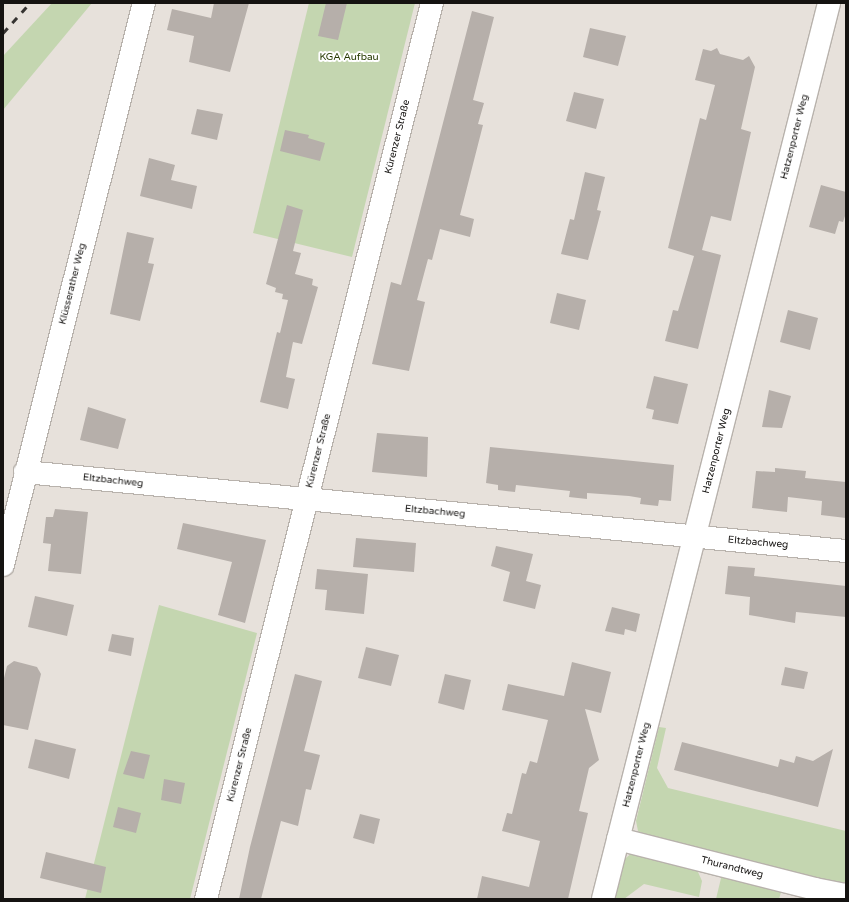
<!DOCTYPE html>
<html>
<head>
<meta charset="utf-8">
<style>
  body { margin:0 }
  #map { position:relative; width:849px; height:902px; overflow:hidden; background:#e7e1db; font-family:"Varela Round",sans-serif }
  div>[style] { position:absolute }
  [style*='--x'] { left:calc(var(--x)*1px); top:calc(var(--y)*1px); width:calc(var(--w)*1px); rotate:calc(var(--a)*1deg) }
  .green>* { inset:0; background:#c4d6b0 }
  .building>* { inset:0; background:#b6afaa }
  .roads { filter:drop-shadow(1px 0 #b8b2ac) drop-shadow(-1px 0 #b8b2ac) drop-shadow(0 1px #b8b2ac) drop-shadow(0 -1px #b8b2ac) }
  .minor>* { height:22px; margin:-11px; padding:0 11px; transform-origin:11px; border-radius:11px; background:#fff }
  .rail>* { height:3px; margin-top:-1.5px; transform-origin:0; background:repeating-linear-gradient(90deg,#363331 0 7px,transparent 0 14px) }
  span { translate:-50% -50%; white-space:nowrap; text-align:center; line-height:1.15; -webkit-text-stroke:4px #fff; paint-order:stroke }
  .park-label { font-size:10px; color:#253900 }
  .street-label { font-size:10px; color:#151311 }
  .frame { position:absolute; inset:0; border:4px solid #151311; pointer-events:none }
</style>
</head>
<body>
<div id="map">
  <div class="green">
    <i style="clip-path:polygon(52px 3px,92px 3px,3px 110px,3px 56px)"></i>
    <i style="clip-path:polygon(309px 3px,415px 3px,352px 257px,253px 233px)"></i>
    <i style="clip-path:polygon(159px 605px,257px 633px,190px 899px,85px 899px)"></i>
    <i style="clip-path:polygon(659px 727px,666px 728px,657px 768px,668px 788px,846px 831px,846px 885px,642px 835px,638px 831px,636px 821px)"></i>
    <i style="clip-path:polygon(632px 853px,692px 867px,698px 872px,702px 881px,699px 897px,644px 884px,624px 899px,611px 899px,622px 861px)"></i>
    <i style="clip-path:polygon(722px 874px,782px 889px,779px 899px,716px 899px)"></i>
  </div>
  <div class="building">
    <i style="clip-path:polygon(214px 3px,249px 3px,230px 72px,189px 62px,194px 36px,167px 30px,172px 9px,211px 18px)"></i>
    <i style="clip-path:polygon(326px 3px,347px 3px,338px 40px,318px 36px)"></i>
    <i style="clip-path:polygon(472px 11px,494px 17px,473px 100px,484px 103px,478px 124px,483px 125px,460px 215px,474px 219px,470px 237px,440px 229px,432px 260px,428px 259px,417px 300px,425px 302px,409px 371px,372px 364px,391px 282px,401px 285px)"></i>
    <i style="clip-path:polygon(590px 28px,626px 36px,618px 66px,583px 57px)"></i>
    <i style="clip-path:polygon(717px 48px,720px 54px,743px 60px,749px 56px,755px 67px,741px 129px,751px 132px,731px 221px,711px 216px,702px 250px,721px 255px,698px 349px,665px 341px,673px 310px,678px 311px,694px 256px,668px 248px,700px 118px,706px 120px,715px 85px,695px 80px,703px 49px,711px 51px)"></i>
    <i style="clip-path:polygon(574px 92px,604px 99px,596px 129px,566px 121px)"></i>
    <i style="clip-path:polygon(197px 109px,223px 114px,217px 140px,191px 134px)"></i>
    <i style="clip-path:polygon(285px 130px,309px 135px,308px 138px,325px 143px,320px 161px,280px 151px)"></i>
    <i style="clip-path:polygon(149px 158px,175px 165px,171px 180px,197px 186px,192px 209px,140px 196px)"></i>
    <i style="clip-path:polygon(585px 172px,605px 177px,597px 210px,601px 211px,588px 260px,561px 254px,570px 219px,574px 220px)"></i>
    <i style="clip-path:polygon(821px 185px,846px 192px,846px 213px,843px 222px,839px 221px,835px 234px,809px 227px)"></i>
    <i style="clip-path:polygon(287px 205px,303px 210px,293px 251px,301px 253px,295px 274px,313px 279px,312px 285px,318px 287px,302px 344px,293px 342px,286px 377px,295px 379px,288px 409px,260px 402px,277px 332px,280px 333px,288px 300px,282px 299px,283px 294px,275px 292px,276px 288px,266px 284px)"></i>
    <i style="clip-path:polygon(127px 232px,154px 238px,148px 263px,154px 264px,140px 321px,110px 314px)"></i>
    <i style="clip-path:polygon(557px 293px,586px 300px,579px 330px,550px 323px)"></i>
    <i style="clip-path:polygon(788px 310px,818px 318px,810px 350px,780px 342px)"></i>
    <i style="clip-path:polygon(654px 376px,688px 384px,678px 424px,652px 419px,654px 410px,646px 408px)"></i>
    <i style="clip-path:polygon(769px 390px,791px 396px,782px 428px,762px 427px)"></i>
    <i style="clip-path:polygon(88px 407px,126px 419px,118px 449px,80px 440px)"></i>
    <i style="clip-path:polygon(377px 433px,428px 437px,427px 477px,372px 472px)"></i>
    <i style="clip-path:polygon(490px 447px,674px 465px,671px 501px,659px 500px,658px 506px,640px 504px,641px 498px,629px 496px,587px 493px,587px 499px,569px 497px,570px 491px,516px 485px,515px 492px,498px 490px,498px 485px,486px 483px)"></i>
    <i style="clip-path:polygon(775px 468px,806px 471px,805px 478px,846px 482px,846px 518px,821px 515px,822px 501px,788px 497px,787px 512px,752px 508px,756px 471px,775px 472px)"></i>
    <i style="clip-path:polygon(55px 509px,88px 512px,81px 574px,48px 571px,51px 544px,43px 543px,46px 517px,53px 517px)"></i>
    <i style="clip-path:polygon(183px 523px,266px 540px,245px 623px,218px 615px,232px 562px,177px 549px)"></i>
    <i style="clip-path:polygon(356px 538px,416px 543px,414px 572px,353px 567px)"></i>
    <i style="clip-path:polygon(496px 546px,533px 554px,526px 581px,541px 585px,535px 609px,503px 601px,510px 572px,491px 566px)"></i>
    <i style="clip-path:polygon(728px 566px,755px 568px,754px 576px,846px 586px,846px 617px,796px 612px,795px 623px,749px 615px,750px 597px,725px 594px)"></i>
    <i style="clip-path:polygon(317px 569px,368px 574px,364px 614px,325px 610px,327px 590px,315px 589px)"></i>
    <i style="clip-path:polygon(35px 596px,74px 605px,67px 636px,28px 627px)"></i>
    <i style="clip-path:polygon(612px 607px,640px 614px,636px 632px,625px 629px,624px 635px,605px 631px)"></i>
    <i style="clip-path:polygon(112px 634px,134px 638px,131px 656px,108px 651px)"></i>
    <i style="clip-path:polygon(366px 647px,399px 655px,391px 686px,358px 678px)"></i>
    <i style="clip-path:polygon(14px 661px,37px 667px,41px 674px,28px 730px,3px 725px,3px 682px,7px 666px)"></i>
    <i style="clip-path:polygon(572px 662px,611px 672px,601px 713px,585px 709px,599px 760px,589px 768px,579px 811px,588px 813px,568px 899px,477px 899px,482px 876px,529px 887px,540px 841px,502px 831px,507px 813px,512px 814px,522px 773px,526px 774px,530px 761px,537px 763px,548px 720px,502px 710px,508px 684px,564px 696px)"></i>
    <i style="clip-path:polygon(785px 667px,808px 672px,804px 689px,781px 685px)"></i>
    <i style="clip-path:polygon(295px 674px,322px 681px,304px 751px,320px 755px,311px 790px,306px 789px,298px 826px,281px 821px,261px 899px,239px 899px,250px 847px)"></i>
    <i style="clip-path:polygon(445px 674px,471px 680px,464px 710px,438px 703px)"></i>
    <i style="clip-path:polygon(35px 739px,76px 749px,69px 779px,28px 768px)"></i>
    <i style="clip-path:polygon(682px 742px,778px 767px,780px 759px,794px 763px,796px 756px,813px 761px,833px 749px,818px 807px,674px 770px)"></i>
    <i style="clip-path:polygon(131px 751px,150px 755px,144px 779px,123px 774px)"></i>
    <i style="clip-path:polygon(164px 779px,185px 783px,181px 804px,161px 800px)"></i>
    <i style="clip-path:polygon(118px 807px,141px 813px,136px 833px,113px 827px)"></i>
    <i style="clip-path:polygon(360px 814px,380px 819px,374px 844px,353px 838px)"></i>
    <i style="clip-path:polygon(46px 852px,106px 867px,101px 893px,40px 878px)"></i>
  </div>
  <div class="roads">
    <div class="minor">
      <i style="--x:25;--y:472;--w:825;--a:5.5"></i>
      <i style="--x:3;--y:565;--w:579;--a:-75.92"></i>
      <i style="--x:618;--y:839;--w:203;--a:14.2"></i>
      <i style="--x:815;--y:889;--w:32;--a:11"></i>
      <i style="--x:206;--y:899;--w:924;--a:-75.84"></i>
      <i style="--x:603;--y:899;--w:924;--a:-75.84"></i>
    </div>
  </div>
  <div class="rail">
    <i style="--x:3;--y:33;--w:40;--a:-48"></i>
  </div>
  <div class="park-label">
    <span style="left:349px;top:58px">KGA Aufbau</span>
  </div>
  <div class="street-label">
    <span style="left:398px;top:137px;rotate:-76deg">Kürenzer Straße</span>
    <span style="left:795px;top:137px;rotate:-76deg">Hatzenporter Weg</span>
    <span style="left:73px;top:284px;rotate:-76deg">Klüsserather Weg</span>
    <span style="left:319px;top:451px;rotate:-76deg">Kürenzer Straße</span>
    <span style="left:717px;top:451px;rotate:-76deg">Hatzenporter Weg</span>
    <span style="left:113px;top:481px;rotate:6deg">Eltzbachweg</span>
    <span style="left:435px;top:512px;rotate:5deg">Eltzbachweg</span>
    <span style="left:758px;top:543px;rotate:5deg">Eltzbachweg</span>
    <span style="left:240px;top:765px;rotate:-76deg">Kürenzer Straße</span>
    <span style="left:637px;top:765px;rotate:-76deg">Hatzenporter Weg</span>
    <span style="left:732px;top:868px;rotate:14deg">Thurandtweg</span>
  </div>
  <div class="frame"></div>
</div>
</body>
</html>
